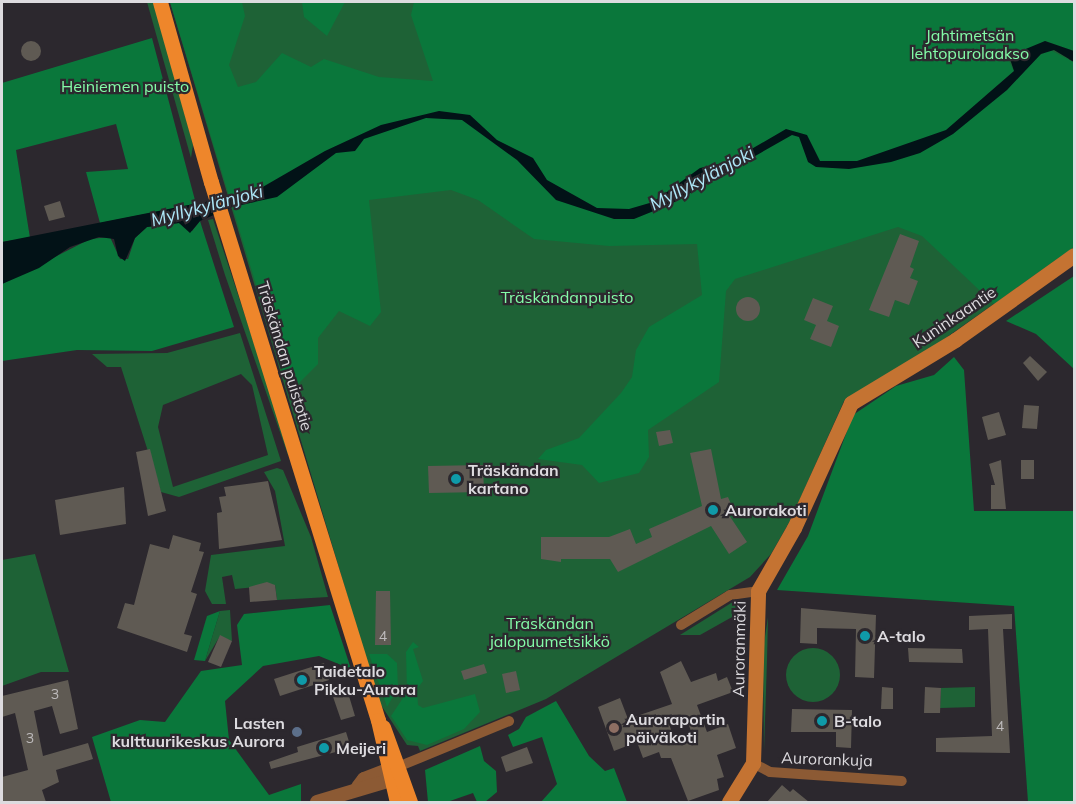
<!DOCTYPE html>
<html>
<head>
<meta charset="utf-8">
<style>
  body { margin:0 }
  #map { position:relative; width:1076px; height:804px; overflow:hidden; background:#2c282e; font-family:Mulish,sans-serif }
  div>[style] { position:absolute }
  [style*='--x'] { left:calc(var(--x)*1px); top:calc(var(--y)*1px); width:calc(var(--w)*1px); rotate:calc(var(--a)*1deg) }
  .green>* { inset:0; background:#1e6236 }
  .round { border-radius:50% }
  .forest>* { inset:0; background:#0a773b }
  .water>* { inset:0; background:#021217 }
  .building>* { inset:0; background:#5f5a53 }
  .minor>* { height:10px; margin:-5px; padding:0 5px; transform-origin:5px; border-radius:5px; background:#8c5a34 }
  .tertiary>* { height:14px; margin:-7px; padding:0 7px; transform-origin:7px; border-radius:7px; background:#8c5a34 }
  .secondary>* { height:15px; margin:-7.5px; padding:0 7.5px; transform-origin:7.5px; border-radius:7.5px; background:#c47332 }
  .primary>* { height:15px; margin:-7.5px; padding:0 7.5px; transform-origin:7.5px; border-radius:7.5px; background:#ee862b }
  .dots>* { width:16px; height:16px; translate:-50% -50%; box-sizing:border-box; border:3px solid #2c282e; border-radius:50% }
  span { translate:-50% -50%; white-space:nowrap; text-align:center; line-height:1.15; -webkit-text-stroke:4.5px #2c282e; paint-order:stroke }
  .number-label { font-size:14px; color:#bebbbc }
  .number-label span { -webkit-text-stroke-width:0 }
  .park-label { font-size:16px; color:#84fca8 }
  .street-label { font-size:16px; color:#dddbdf }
  .poi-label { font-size:16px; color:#dddbdf; font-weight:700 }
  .left { translate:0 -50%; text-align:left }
  .right { translate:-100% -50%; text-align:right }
  .water-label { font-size:18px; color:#aee8f9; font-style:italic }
  .frame { position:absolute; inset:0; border:3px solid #dddbdf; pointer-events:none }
</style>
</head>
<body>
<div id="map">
  <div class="green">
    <i style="clip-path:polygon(147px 2px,155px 2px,193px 145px,191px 158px)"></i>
    <i style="clip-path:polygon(170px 2px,1074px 2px,1074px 51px,1069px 52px,1074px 247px,937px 344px,844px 401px,790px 521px,771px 554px,750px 577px,546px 699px,420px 751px,418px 746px,407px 745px,379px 702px)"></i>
    <i style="clip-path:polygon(213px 219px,290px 452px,288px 455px,225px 275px,208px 220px)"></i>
    <i style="clip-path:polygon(evenodd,240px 333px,281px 461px,179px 497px,161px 492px,121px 367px,107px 367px,92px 354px,167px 353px,240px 333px,241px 374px,252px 385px,268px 455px,173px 487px,158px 427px,163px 405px,241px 374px)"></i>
    <i style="clip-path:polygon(277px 468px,283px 470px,311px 537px,328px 597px,277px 600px,275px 585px,235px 589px,232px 575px,222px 577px,226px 604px,212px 604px,205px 591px,211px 555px,285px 546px,275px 491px,264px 472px)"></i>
    <i style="clip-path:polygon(35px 554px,69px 672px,41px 672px,2px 686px,2px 560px)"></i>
    <i style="clip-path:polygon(736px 600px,741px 612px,700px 635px,680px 635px)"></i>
    <i style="clip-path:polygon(230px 610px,232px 641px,220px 636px,205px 661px,220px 611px)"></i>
    <i style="clip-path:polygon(768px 617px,767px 660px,764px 751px,763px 650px)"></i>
    <i class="round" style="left:786px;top:648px;width:54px;height:54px"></i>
    <i style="clip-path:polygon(975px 687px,975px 707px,940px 708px,941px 688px)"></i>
  </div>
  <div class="forest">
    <i style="clip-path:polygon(170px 2px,242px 2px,245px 16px,229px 65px,238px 87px,256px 82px,282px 53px,311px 67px,324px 59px,379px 77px,433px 81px,411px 15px,414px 2px,1074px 2px,1074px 51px,1045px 41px,1032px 50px,1015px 53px,1008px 59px,1014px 71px,984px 97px,1007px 90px,1034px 58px,1050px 50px,1074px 62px,1074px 247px,994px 304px,922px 236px,898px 227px,735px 279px,726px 291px,719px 382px,648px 430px,649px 457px,639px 473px,599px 483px,582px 465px,538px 459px,546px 450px,579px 438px,621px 393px,632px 377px,636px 350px,649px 327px,702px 295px,697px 244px,609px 246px,534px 239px,478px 200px,451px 190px,369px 200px,381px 312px,370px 326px,339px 311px,318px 338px,318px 364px,289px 393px)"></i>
    <i style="clip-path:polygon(302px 2px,345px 2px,327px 36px,304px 17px)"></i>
    <i style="clip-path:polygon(152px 38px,196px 204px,100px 223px,86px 172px,128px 169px,116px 124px,16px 150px,30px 238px,2px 242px,2px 83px)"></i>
    <i style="clip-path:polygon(200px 221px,234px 327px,152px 351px,77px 350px,2px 361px,2px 284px,90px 239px,110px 237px,120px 259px,128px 259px,135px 238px,147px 227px,179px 223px,192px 231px)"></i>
    <i style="clip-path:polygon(1074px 276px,1074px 369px,1036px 334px,1006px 321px)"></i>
    <i style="clip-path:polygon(954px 357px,964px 370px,974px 511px,1074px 511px,1074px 802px,1028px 802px,1014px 606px,777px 590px,808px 536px,853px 415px,896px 386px,934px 375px)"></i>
    <i style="clip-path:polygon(330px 605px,351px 669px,319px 656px,263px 666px,225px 701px,229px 740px,269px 795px,301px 784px,301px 801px,111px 802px,92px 737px,140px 720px,165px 722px,201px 671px,242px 665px,237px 625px,244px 614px)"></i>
    <i style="clip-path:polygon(220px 611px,205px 661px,194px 660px,207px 616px)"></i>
    <i style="clip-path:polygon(413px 642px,419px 647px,413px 649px,423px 681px,417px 689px,418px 705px,423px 708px,475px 694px,480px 712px,464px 729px,427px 745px,407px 740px,391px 716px,407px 692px,406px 652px)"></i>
    <i style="clip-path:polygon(369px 654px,387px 654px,397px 663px,398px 688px,387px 707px)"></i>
    <i style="clip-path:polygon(556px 701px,589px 756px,605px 771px,614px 768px,627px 802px,541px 802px,557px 784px,542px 737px,513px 747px,508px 735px,519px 729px,526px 717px)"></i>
    <i style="clip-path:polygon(480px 746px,484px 761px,496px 771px,497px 792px,485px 802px,477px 802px,473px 793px,447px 802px,428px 802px,425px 770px)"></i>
  </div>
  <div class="water">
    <i style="clip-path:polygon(1045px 41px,1074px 51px,1074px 62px,1054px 50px,1041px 54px,1007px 90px,953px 134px,920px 153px,891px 162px,849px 169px,816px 167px,808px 162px,799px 137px,792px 135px,671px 204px,634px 219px,614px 219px,556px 200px,517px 160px,462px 120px,426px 118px,364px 139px,355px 151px,336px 153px,277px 197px,232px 207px,200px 221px,190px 233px,179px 223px,147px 227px,135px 238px,125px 261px,118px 256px,114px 239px,99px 237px,70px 247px,39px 268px,2px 284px,2px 242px,254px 192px,325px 151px,381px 125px,439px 111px,470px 115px,497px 140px,533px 158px,547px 180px,597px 208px,629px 209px,653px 202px,700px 168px,729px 162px,786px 129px,807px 135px,820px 161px,857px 161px,946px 130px,1014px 71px,1009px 56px)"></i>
  </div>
  <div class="building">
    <i class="round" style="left:21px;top:41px;width:20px;height:20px"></i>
    <i style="clip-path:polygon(60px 201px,65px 217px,49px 221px,44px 206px)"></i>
    <i style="clip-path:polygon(900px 234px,919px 241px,910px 267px,914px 269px,910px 278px,918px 281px,909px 305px,895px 300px,889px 317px,869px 310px)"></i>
    <i class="round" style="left:736px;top:297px;width:24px;height:24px"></i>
    <i style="clip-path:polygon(813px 298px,833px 306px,827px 321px,839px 326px,831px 347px,810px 339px,816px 325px,804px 320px)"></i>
    <i style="clip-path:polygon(1030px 356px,1047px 372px,1038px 381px,1023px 363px)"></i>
    <i style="clip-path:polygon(1024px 405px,1039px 406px,1037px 429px,1022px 428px)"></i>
    <i style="clip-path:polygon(999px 412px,1006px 435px,988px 440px,982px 417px)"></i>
    <i style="clip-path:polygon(670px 430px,673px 443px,659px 446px,656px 432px)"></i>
    <i style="clip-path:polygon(150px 449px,166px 511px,148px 516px,136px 452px)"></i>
    <i style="clip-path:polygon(711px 449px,721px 499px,728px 497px,734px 511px,729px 515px,747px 542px,729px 554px,711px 526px,618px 572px,610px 559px,561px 559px,561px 562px,541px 559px,541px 537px,609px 537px,630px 529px,636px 544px,652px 537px,649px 529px,702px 506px,690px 453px)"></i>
    <i style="clip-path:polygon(1001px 460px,1006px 509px,991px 509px,991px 485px,995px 485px,989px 464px)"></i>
    <i style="clip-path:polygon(1021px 460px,1034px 460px,1034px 479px,1021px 479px)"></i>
    <i style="clip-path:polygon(483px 465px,484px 492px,429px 493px,428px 466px)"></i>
    <i style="clip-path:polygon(268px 481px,282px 540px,219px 549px,217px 513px,222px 512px,219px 497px,226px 496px,224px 487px)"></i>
    <i style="clip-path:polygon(124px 487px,126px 524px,60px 535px,55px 500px)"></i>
    <i style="clip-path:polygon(173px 535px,201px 543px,199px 551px,204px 552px,191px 592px,197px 594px,184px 634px,192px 636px,187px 652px,117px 628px,125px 603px,134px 605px,150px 544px,169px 549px)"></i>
    <i style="clip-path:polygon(267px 582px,275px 585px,277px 600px,250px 602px,249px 587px)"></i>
    <i style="clip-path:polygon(376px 591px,390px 591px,391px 645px,375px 645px)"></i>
    <i style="clip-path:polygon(801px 608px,876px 615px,874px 678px,855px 677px,856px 629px,817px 628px,817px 644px,800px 643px)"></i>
    <i style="clip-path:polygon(1012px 614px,1012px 629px,1003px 629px,1010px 753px,936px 752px,936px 738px,992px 736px,988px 629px,969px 630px,969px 616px)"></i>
    <i style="clip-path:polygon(220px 635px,232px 641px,221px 667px,208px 662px)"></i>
    <i style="clip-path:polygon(908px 648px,962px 649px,963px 663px,909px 662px)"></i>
    <i style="clip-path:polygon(evenodd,681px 661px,691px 682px,716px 673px,718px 681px,727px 677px,733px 692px,697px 705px,707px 732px,728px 724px,736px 748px,717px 755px,724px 777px,717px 779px,719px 790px,688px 801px,671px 758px,661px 758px,659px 752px,643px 758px,637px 742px,614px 751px,598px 707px,620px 698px,628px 719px,672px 704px,660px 672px,681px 661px,685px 715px,691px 731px,674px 738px,668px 721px,685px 715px)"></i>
    <i style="clip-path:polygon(324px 663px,329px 680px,280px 696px,274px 679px)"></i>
    <i style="clip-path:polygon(484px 664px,487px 673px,464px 680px,461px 671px)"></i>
    <i style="clip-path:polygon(516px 671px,520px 690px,506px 693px,502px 674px)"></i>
    <i style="clip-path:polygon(68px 680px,78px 729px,60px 734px,52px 706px,34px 711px,43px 756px,88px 743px,93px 759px,56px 770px,59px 782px,42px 790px,46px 802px,2px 802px,2px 777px,28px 770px,15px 713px,2px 717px,2px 696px)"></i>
    <i style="clip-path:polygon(346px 686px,355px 716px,341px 720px,331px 691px)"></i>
    <i style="clip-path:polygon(882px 687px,893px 688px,893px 709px,881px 709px)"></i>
    <i style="clip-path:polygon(925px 687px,941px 688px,940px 713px,924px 713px)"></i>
    <i style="clip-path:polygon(792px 709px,852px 710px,851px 748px,836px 747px,836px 732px,791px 732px)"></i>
    <i style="clip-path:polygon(346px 732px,351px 748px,271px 769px,269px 762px,298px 752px,297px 747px)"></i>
    <i style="clip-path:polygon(527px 747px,533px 763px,506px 772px,501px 757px)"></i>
    <i style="clip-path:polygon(782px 785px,790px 792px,793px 789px,809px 802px,767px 802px)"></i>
  </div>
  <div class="minor">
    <i style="--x:681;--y:625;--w:57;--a:-31.5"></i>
    <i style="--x:730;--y:595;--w:28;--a:-8"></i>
    <i style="--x:753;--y:763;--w:19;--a:28"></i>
    <i style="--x:770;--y:772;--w:132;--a:3.9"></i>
    <i style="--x:400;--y:766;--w:118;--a:-22.4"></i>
  </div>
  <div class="tertiary">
    <i style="--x:358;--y:787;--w:10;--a:-53"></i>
    <i style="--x:364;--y:779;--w:36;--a:-21"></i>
    <i style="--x:317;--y:802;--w:77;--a:-16.6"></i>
    <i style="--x:391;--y:780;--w:12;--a:-55"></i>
  </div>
  <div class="secondary">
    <i style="--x:729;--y:802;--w:46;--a:-58.4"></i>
    <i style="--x:753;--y:763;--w:172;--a:-88.3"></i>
    <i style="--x:758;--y:591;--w:73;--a:-60.3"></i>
    <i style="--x:794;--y:528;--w:137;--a:-65.5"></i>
    <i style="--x:851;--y:403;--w:122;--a:-31.2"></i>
    <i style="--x:955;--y:340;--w:146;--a:-35.5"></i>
  </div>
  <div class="primary">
    <i style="--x:160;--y:2;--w:187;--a:74.2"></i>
    <i style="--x:211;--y:182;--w:563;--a:72.76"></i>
    <i style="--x:378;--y:720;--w:84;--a:77"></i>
    <i style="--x:383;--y:727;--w:80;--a:70.2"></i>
  </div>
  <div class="dots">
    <i style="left:456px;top:479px;background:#0f9aa8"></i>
    <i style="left:713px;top:510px;background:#0f9aa8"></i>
    <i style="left:865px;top:636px;background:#0f9aa8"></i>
    <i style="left:302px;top:680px;background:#0f9aa8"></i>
    <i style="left:822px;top:721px;background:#0f9aa8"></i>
    <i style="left:614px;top:728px;background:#8d6e63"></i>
    <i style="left:297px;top:732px;background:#5c6f8a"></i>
    <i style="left:324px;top:748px;background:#0f9aa8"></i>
  </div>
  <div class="number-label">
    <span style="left:383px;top:636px">4</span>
    <span style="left:55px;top:694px">3</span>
    <span style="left:1000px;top:726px">4</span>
    <span style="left:30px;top:738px">3</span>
  </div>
  <div class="park-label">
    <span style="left:970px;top:44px">Jahtimetsän<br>lehtopurolaakso</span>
    <span style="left:125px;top:86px">Heiniemen puisto</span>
    <span style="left:567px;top:297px">Träskändanpuisto</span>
    <span style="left:550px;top:632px">Träskändan<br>jalopuumetsikkö</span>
  </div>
  <div class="street-label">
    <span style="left:954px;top:317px;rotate:-34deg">Kuninkaantie</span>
    <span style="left:285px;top:356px;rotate:73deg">Träskändan puistotie</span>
    <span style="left:739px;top:649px;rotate:-89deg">Auroranmäki</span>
    <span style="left:827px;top:759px;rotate:2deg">Aurorankuja</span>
  </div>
  <div class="poi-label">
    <span class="left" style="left:468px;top:479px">Träskändan<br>kartano</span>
    <span class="left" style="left:725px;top:510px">Aurorakoti</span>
    <span class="left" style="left:877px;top:636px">A-talo</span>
    <span class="left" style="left:314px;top:680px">Taidetalo<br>Pikku-Aurora</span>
    <span class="left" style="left:626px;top:728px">Auroraportin<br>päiväkoti</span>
    <span class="left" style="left:834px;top:721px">B-talo</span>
    <span class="right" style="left:285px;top:732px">Lasten<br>kulttuurikeskus Aurora</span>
    <span class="left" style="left:336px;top:748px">Meijeri</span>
  </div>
  <div class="water-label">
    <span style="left:702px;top:179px;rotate:-28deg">Myllykylänjoki</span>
    <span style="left:207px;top:206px;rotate:-15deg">Myllykylänjoki</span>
  </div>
  <div class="frame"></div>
</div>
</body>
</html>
